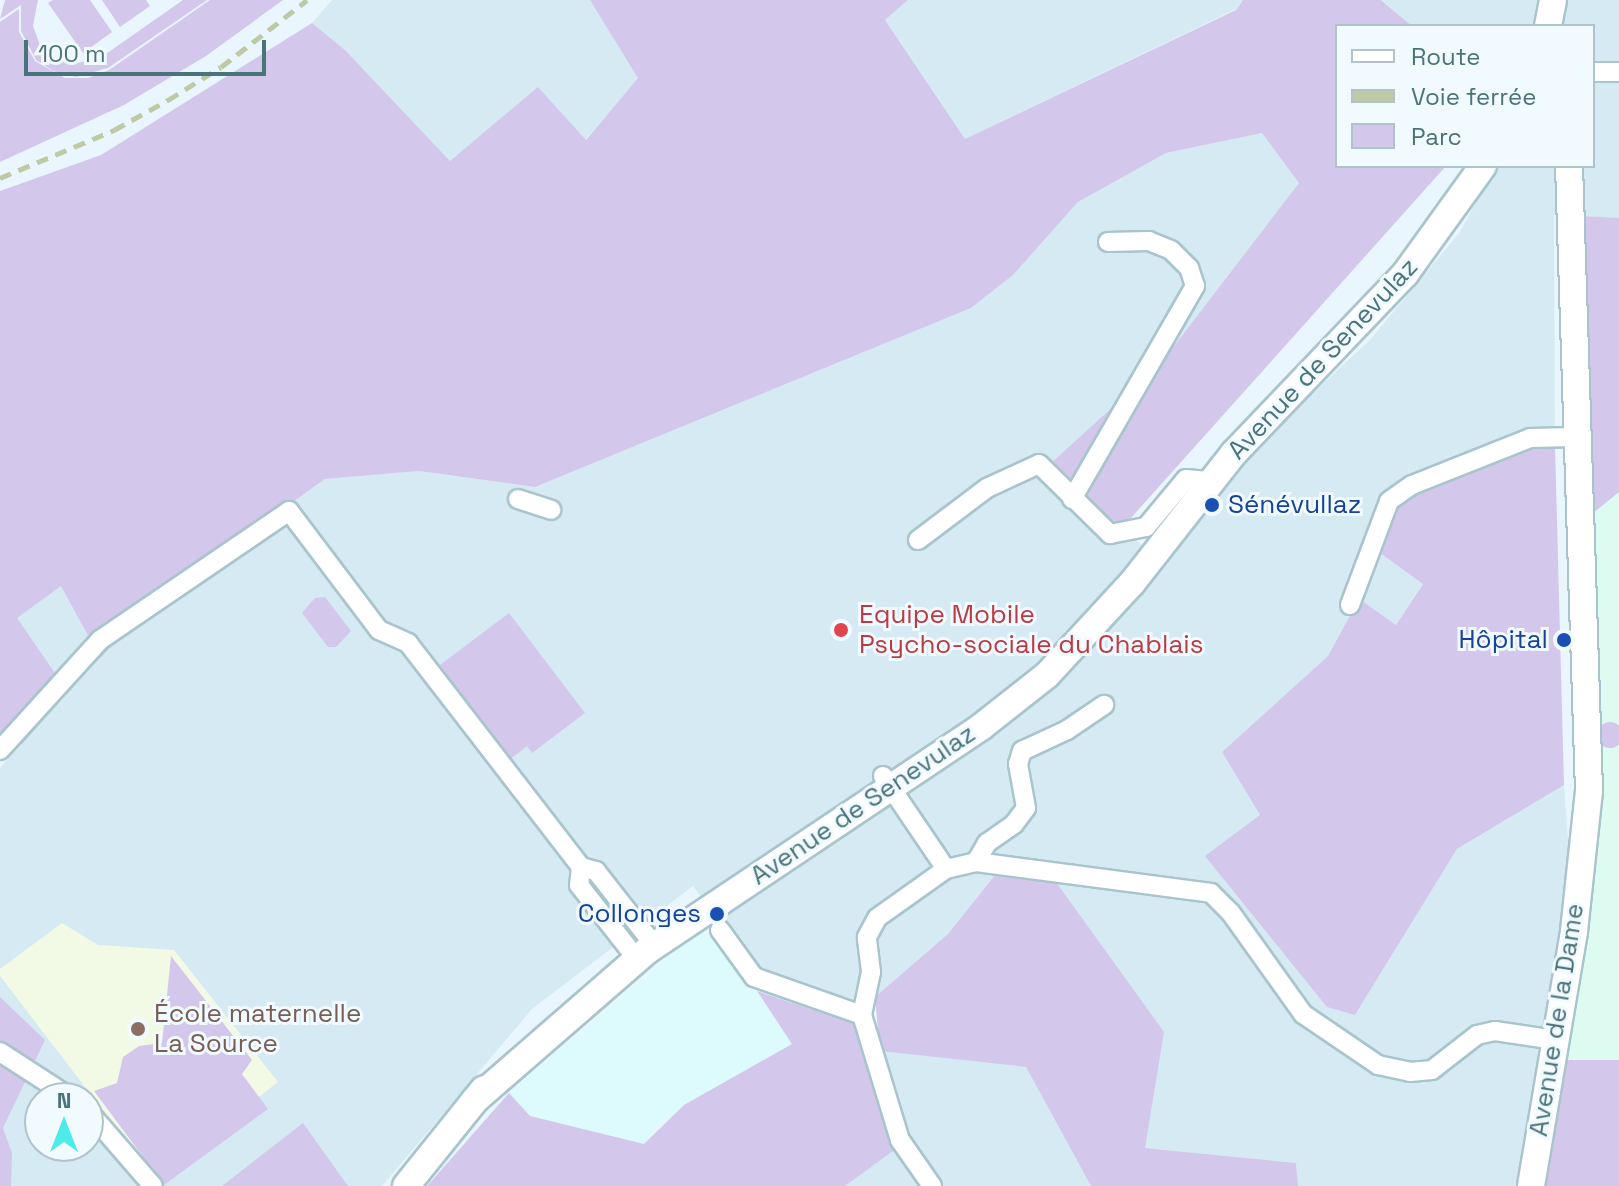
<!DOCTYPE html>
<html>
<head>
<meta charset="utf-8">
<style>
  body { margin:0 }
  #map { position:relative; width:1619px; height:1186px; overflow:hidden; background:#eaf6fd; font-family:"Space Grotesk",sans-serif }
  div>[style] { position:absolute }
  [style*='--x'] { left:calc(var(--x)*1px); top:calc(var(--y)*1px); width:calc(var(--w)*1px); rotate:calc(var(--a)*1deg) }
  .residential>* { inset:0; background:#d5eaf2 }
  .commercial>* { inset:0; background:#ddfbfd }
  .education>* { inset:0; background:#f2fae6 }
  .medical>* { inset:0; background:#ddfbf1 }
  .green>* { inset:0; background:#d4c7ec }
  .round { border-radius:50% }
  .roads { filter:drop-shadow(2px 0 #a9c4cc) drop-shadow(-2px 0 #a9c4cc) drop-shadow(0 2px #a9c4cc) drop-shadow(0 -2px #a9c4cc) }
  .street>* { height:18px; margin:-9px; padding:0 9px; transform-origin:9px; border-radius:9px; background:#fff }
  .secondary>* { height:26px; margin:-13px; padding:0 13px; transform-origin:13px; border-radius:13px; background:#fff }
  .rail>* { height:5px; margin-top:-2.5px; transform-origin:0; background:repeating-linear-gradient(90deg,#bec9a6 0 12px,transparent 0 20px) }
  .dots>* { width:22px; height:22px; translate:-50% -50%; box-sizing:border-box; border:4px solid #f1faff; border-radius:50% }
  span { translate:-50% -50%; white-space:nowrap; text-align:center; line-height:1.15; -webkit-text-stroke:6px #f1faff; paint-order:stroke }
  .street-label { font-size:26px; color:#4b747a }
  .transit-label { font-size:26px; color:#164399 }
  .left { translate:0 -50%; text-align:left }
  .right { translate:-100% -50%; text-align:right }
  .health-label { font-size:26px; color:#be3a42 }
  .education-label { font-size:26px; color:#785e54 }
  .legend { position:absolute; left:1335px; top:24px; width:260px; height:144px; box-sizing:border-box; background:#f1faff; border:2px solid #afc4ca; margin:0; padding:10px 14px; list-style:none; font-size:24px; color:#4b747a }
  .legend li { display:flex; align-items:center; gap:16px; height:40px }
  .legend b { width:40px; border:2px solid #afc4ca }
  .north { position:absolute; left:24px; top:1082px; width:80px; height:80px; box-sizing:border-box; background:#f1faff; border:2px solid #afc4ca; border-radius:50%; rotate:0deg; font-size:22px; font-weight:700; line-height:32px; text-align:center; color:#4b747a }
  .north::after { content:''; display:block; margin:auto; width:28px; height:36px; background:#4ceae9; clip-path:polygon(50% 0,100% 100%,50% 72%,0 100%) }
  .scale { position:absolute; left:24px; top:40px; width:242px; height:36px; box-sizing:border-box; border:4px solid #4b747a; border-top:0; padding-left:10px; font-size:24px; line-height:28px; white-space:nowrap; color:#4b747a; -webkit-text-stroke:6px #f1faff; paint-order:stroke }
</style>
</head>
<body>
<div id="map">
  <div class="residential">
    <i style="clip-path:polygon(332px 0,590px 0,639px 78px,585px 140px,538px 88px,450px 161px,345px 50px,312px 23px)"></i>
    <i style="clip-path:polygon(908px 0,1243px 0,1236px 9px,965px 139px,885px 20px)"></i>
    <i style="clip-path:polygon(evenodd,1382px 0,1619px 0,1619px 218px,1554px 214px,1555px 445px,1535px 445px,1404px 498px,1423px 583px,1396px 625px,1359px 600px,1328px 656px,1222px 752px,1260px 815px,1355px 1015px,1457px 849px,1564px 785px,1569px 853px,1564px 930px,1520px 1186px,1298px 1186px,1296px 1163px,1145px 1148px,995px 875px,948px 934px,875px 997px,848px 1006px,756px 971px,693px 886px,532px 1009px,382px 1186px,0 1186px,0 768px,68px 692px,16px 618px,61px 585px,99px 658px,160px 597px,325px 479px,419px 471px,535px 487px,971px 308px,1013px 275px,1078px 202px,1166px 153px,1262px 133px,1300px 182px,1161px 363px,1050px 464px,1162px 563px,1243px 457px,1370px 340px,1459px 233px,1496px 166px,1593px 166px,1593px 26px,1412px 26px,1382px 0,40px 1098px,88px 1098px,88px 1146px,40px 1146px,40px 1098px)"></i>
    <i style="clip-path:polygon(858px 1025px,881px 1051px,1026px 1067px,1091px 1186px,845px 1186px,892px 1151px)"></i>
  </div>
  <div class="commercial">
    <i style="clip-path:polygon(701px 929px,747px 975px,792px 1044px,691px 1102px,654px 1128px,644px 1144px,530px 1116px,509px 1093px)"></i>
  </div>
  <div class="education">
    <i style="clip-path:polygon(62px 923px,98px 945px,174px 950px,278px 1082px,155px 1178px,0 976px,0 969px)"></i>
  </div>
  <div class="medical">
    <i style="clip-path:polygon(1619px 492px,1619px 1060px,1566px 1060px,1594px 845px,1592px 514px)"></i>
  </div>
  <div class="green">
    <i style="clip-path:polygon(5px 0,38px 0,33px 26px,40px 45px,55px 58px,74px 64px,103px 56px,183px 0,207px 0,108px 68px,76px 77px,55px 72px,36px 60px,21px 31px,21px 5px,0 19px)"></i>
    <i style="clip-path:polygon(53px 0,90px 0,112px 32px,83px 53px,48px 3px)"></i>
    <i style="clip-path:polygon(102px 0,146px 0,150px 6px,120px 27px)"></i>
    <i style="clip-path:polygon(210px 0,283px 0,206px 56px,124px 105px,0 162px,0 22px,19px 9px,19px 32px,35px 61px,65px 78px,88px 78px,109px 70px)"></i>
    <i style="clip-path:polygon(590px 0,908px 0,885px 20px,965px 139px,1236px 10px,1243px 0,1381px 0,1412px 26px,1337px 26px,1337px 166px,1446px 166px,1122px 528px,1050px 464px,1161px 363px,1299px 183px,1262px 133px,1166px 153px,1078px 202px,1013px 275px,971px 308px,535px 487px,419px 471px,325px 479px,160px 597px,100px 658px,61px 586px,17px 618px,68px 692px,22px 744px,0 741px,0 191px,101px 155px,312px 23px,345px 50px,450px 161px,538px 87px,586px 140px,638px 78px)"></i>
    <i style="clip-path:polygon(1582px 216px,1619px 218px,1619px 492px,1592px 514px)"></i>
    <i style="clip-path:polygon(1535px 445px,1555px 445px,1564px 785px,1457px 849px,1355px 1015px,1327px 1007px,1205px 856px,1260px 815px,1222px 752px,1328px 656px,1359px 599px,1396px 625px,1423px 584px,1376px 550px,1387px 516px,1404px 498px)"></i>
    <i style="clip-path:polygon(325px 597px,351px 631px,336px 647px,328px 647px,302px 613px,315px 598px)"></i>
    <i style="clip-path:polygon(509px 613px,585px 713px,532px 753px,527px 746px,508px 761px,440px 665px)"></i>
    <i class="round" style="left:1597px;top:722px;width:26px;height:26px"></i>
    <i style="clip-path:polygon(995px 875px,1056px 882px,1164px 1032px,1145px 1148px,1296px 1163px,1298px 1186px,1091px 1186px,1026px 1067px,880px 1051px,875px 997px,948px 934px)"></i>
    <i style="clip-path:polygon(171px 956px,252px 1060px,242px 1074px,268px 1109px,164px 1185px,94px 1091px,117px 1083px,123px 1057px,139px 1046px,162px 1043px)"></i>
    <i style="clip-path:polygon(757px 991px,858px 1025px,893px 1151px,845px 1186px,427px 1186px,509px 1093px,530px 1116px,644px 1144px,684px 1105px,792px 1044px)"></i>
    <i style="clip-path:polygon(0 997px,45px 1040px,3px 1128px,12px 1153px,11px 1186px,0 1186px)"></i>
    <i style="clip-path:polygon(1566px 1060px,1619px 1060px,1619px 1186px,1541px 1186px)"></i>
    <i style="clip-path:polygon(303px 1123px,348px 1186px,222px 1186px)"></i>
  </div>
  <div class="roads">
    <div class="street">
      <i style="--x:1593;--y:72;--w:26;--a:0"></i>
      <i style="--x:518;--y:499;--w:35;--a:18"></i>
      <i style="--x:1072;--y:499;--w:246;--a:-60"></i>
      <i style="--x:1195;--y:286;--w:19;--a:-108"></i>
      <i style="--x:1189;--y:268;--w:25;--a:-135"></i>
      <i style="--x:1171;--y:250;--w:24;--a:-158"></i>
      <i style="--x:1149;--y:241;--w:41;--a:178.6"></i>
      <i style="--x:918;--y:540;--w:86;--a:-37"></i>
      <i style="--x:987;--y:488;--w:57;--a:-24.8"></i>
      <i style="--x:1039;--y:464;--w:100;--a:44.6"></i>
      <i style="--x:1110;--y:534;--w:37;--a:-11"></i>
      <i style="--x:1146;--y:527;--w:62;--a:-50.2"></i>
      <i style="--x:1186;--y:479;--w:25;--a:5"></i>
      <i style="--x:1350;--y:605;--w:111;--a:-69.4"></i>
      <i style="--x:1389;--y:501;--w:28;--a:-35"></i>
      <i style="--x:1412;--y:485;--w:127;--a:-21.7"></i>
      <i style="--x:1530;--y:438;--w:45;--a:-1.3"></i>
      <i style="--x:0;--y:750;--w:149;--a:-47.7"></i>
      <i style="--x:100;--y:640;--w:229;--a:-34.3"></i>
      <i style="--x:289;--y:511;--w:149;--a:52.9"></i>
      <i style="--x:379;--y:630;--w:32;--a:24"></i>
      <i style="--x:408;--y:643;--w:283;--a:52.3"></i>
      <i style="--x:581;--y:867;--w:16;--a:15"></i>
      <i style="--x:596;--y:871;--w:94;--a:51.9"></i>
      <i style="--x:883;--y:776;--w:112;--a:55.9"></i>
      <i style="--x:976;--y:862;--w:22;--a:-60"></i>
      <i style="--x:987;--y:843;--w:33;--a:-35"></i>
      <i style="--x:1014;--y:824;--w:20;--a:-53"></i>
      <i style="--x:1026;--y:808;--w:45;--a:-100.3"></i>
      <i style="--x:1018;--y:764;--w:14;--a:-73"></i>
      <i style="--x:1022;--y:751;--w:50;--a:-25"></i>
      <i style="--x:1067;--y:730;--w:45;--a:-34"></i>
      <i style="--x:581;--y:867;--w:18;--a:96"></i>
      <i style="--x:579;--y:885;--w:93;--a:52"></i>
      <i style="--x:720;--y:930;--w:58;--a:54.1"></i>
      <i style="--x:754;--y:977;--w:114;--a:19.4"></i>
      <i style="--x:862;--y:1015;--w:44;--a:-78.2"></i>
      <i style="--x:871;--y:972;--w:35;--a:-97"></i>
      <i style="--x:867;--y:937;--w:21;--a:-62"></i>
      <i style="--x:877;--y:918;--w:85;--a:-35.4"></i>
      <i style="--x:946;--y:869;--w:31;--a:-13"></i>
      <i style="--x:976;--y:862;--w:237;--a:7.5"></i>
      <i style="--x:1211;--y:893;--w:28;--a:45"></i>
      <i style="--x:1231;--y:913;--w:124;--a:54.5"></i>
      <i style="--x:1303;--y:1014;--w:91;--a:34.2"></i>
      <i style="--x:1378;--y:1065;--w:33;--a:12"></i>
      <i style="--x:1410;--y:1072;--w:22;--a:-5"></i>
      <i style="--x:1432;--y:1070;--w:57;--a:-37.9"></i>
      <i style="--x:1477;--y:1035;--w:18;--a:-13"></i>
      <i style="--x:1495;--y:1031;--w:61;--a:8.5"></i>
      <i style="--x:862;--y:1015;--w:131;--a:73.1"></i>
      <i style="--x:900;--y:1140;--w:56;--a:55.2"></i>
      <i style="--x:0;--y:1052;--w:85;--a:32.9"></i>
      <i style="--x:88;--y:1111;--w:99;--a:49.1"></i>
    </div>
    <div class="secondary">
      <i style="--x:1548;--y:26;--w:26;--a:-79"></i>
      <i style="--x:474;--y:1101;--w:230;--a:-41"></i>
      <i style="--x:648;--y:950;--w:401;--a:-33.8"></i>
      <i style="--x:981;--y:727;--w:84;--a:-38.2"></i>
      <i style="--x:1047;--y:675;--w:125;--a:-47.3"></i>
      <i style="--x:1132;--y:583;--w:165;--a:-51.9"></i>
      <i style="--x:1234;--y:453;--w:248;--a:-46.3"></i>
      <i style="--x:1405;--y:274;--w:133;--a:-54.2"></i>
      <i style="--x:406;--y:1186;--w:124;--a:-51.2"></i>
      <i style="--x:1531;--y:1186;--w:259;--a:-80.4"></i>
      <i style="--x:1574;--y:931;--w:141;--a:-83.9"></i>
      <i style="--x:1589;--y:791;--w:625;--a:-91.83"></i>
    </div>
  </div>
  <div class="rail">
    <i style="--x:0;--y:178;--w:124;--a:-22.8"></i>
    <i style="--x:114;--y:130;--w:62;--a:-29.1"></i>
    <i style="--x:168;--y:100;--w:62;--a:-31.9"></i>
    <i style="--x:221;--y:67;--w:109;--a:-37.9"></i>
  </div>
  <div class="dots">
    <i style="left:1212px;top:505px;background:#1a4fb4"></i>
    <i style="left:841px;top:630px;background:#e0444e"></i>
    <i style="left:1564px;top:640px;background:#1a4fb4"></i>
    <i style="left:717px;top:914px;background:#1a4fb4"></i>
    <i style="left:138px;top:1029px;background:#8d6e63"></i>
  </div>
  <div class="street-label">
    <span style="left:1323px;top:359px;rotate:-47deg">Avenue de Senevulaz</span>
    <span style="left:863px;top:805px;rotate:-34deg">Avenue de Senevulaz</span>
    <span style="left:1557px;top:1020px;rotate:-81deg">Avenue de la Dame</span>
  </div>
  <div class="transit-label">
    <span class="left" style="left:1228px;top:505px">Sénévullaz</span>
    <span class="right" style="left:1548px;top:640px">Hôpital</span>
    <span class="right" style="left:701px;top:914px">Collonges</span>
  </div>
  <div class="health-label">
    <span class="left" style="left:859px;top:630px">Equipe Mobile<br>Psycho-sociale du Chablais</span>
  </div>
  <div class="education-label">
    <span class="left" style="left:154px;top:1029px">École maternelle<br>La Source</span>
  </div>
  <ul class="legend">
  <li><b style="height:10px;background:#fff"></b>Route</li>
  <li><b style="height:10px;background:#bec9a6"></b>Voie ferrée</li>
  <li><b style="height:22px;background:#d4c7ec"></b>Parc</li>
  </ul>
  <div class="north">N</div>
  <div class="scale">100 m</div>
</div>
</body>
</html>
